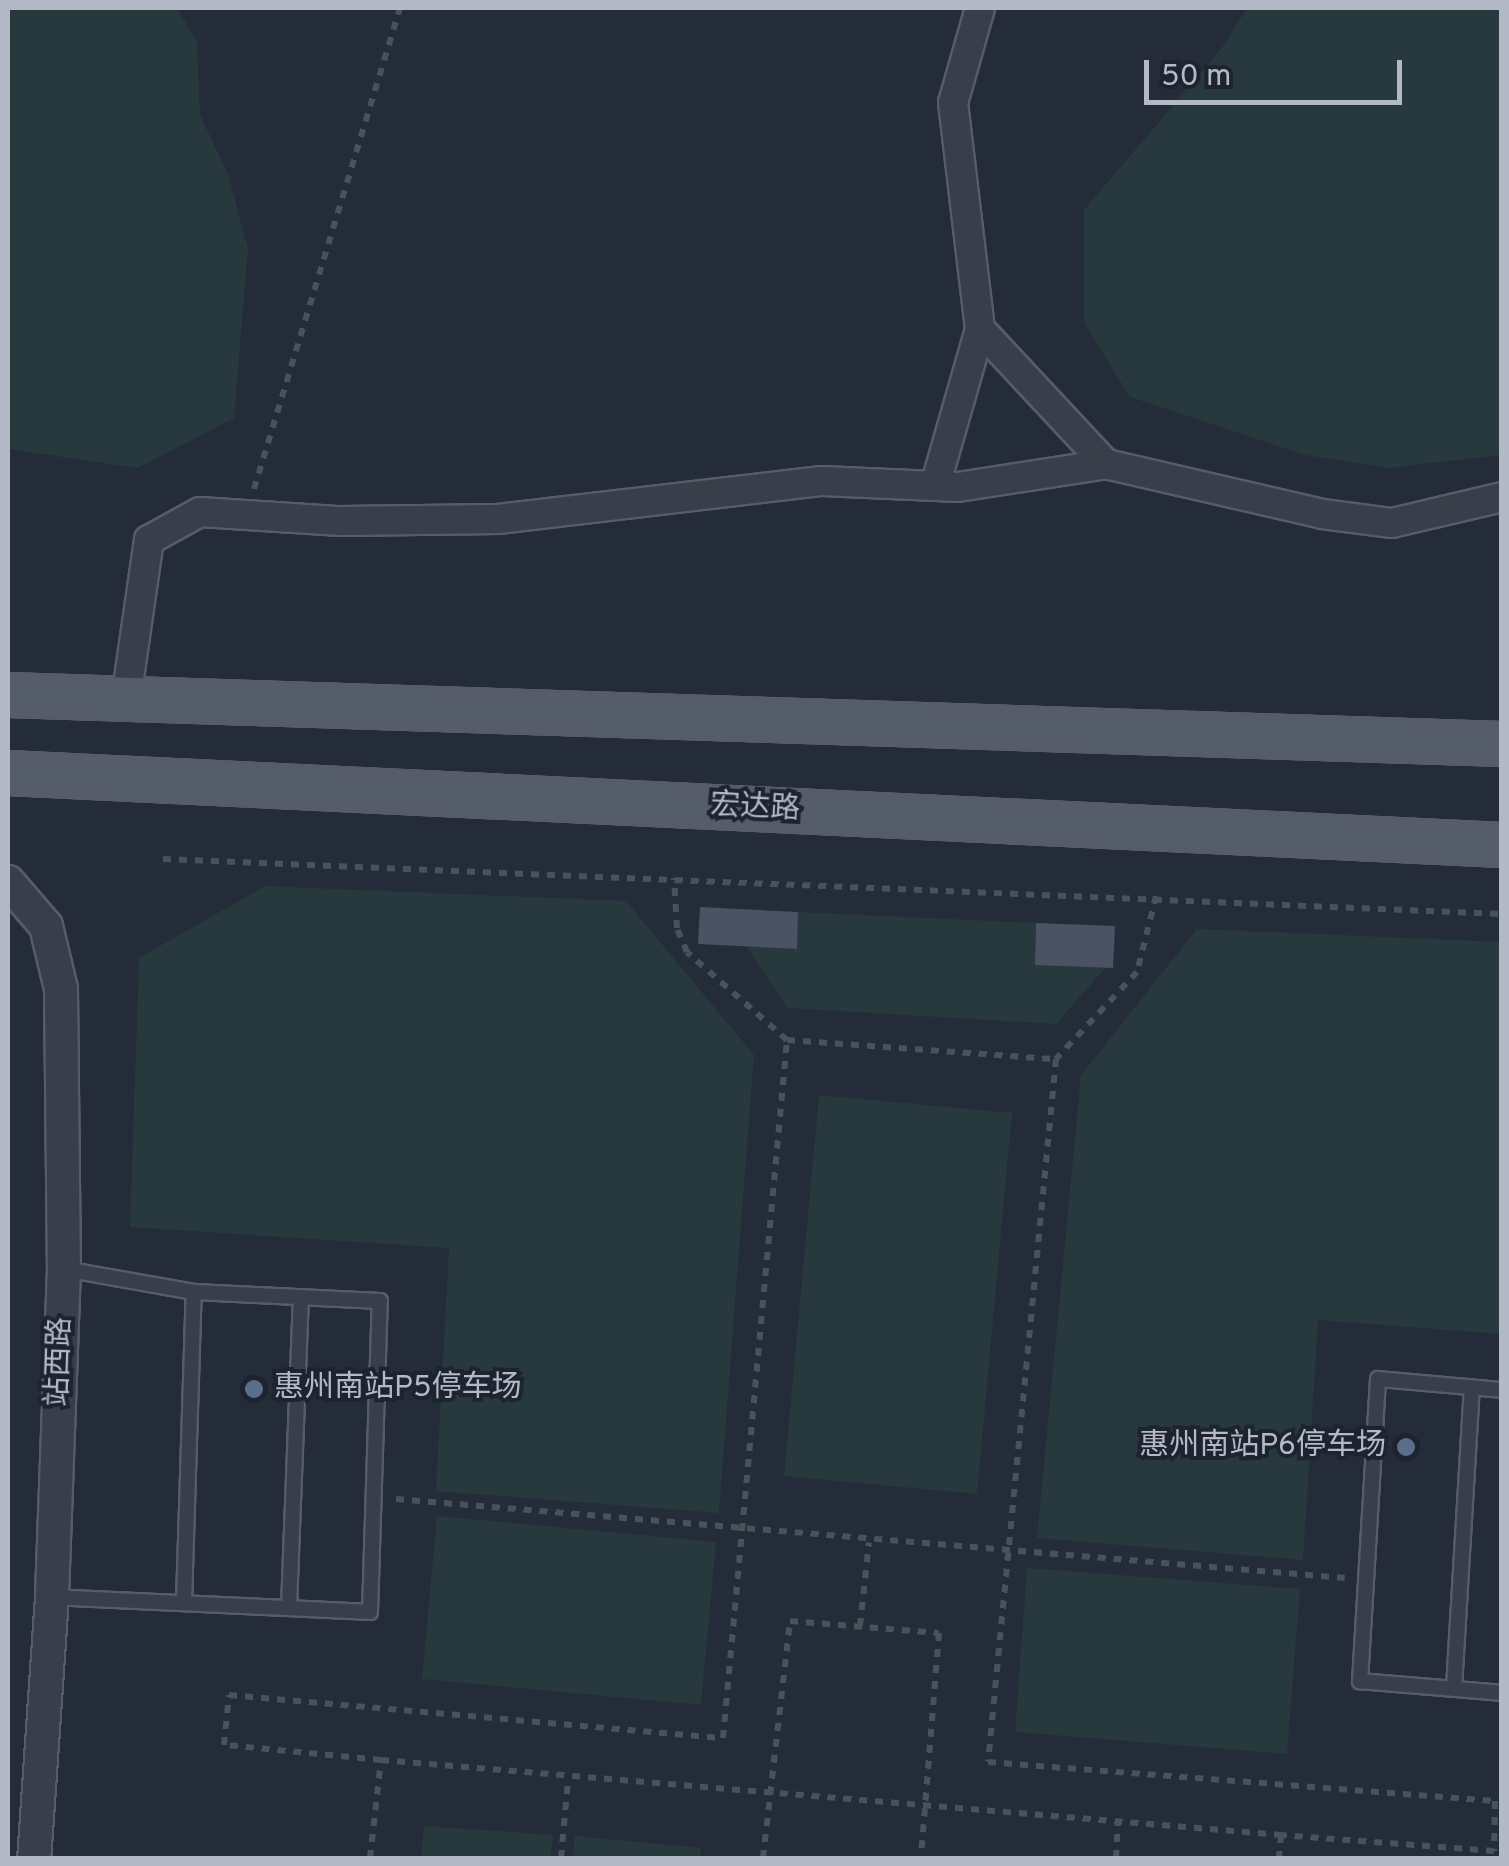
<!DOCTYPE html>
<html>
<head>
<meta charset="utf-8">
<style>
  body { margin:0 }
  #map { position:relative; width:1509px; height:1866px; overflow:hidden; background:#242c3a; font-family:Overpass,"Noto Sans SC",sans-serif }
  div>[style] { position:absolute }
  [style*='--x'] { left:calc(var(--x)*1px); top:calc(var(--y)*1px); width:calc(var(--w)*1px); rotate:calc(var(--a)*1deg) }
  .green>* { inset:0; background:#27393c }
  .building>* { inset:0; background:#4a5263 }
  .path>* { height:6px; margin-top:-3px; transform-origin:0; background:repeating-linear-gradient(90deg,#445458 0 8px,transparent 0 16px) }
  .roads { filter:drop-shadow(2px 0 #565c68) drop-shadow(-2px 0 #565c68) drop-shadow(0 2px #565c68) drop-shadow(0 -2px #565c68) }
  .service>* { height:14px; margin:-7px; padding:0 7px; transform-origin:7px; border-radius:7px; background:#383e4a }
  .minor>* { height:28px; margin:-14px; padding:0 14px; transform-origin:14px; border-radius:14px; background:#383e4a }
  .tertiary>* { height:32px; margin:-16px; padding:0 16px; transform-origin:16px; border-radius:16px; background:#383e4a }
  .primary>* { height:42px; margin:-21px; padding:0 21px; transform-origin:21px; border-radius:21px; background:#565d6a }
  .dots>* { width:28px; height:28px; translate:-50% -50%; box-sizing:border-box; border:5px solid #1d232f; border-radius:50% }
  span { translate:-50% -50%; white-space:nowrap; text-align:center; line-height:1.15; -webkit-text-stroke:8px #1d232f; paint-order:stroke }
  .street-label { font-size:30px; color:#b3b9c6 }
  .poi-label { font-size:30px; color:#b3b9c6 }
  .left { translate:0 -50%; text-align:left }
  .right { translate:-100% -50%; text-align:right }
  .frame { position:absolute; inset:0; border:10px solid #b3b9c6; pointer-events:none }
  .scale { position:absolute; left:1144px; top:60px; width:258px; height:45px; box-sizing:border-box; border:5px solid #b3b9c6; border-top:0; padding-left:12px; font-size:30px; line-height:35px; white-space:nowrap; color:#b3b9c6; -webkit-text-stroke:8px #1d232f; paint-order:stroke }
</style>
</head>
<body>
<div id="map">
  <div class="green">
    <i style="clip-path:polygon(8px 8px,177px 8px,197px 42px,200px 115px,228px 174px,248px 249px,234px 418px,138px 468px,8px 449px)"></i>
    <i style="clip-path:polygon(1247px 8px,1501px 8px,1501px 455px,1389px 468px,1305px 455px,1130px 397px,1084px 323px,1084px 210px,1221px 49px)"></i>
    <i style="clip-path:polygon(265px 886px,626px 901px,754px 1055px,719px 1513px,436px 1491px,449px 1248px,130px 1227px,139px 958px)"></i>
    <i style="clip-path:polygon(798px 912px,1036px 923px,1035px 965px,1106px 967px,1056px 1024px,788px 1008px,746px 946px,796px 949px)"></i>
    <i style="clip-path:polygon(1197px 929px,1501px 942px,1501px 1334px,1318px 1320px,1303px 1560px,1037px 1538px,1081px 1075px)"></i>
    <i style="clip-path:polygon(819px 1095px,1012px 1113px,977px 1494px,784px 1476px)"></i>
    <i style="clip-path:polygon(437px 1516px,716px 1542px,701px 1705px,422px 1679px)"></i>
    <i style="clip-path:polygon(1027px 1568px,1300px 1589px,1287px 1754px,1015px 1732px)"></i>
    <i style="clip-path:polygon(424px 1826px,553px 1835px,550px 1858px,421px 1858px)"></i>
    <i style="clip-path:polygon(575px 1836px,701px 1848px,700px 1858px,573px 1858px)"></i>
  </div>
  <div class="building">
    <i style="clip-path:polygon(700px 907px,798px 912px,797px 949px,698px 944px)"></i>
    <i style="clip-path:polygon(1036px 923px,1115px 926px,1113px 968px,1035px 965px)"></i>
  </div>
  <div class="path">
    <i style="--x:254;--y:489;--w:503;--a:-73.12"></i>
    <i style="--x:163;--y:859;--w:1340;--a:2.35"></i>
    <i style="--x:1156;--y:896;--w:78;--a:104"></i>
    <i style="--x:1137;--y:972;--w:119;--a:133"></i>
    <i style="--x:1056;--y:1059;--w:706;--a:95.52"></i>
    <i style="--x:988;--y:1762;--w:508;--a:4.4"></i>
    <i style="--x:1495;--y:1801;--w:50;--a:91.1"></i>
    <i style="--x:1494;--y:1851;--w:214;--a:-175.7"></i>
    <i style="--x:1281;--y:1835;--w:23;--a:95"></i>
    <i style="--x:787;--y:1040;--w:269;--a:4.1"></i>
    <i style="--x:396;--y:1499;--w:952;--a:4.76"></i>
    <i style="--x:860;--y:1626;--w:84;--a:-83.9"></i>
    <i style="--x:381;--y:1760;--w:903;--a:4.76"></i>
    <i style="--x:370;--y:1858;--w:99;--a:-83.6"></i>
    <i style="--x:381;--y:1760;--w:158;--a:-174.5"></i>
    <i style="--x:224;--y:1745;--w:50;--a:-84.3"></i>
    <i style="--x:229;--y:1695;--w:496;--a:5"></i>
    <i style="--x:723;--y:1738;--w:701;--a:-84.76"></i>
    <i style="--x:787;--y:1040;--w:133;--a:-138.7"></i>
    <i style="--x:687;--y:952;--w:26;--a:-113"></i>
    <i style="--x:677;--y:928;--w:50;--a:-93.4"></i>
    <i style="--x:561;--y:1858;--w:78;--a:-84.9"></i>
    <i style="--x:763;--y:1858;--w:239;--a:-83.5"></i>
    <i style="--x:790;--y:1621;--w:149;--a:4.6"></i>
    <i style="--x:939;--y:1633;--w:226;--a:94.6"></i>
    <i style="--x:1116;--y:1858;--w:35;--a:-87"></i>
  </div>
  <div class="roads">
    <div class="service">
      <i style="--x:1502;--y:1390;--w:124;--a:-174.9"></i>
      <i style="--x:1378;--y:1379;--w:303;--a:93.4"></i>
      <i style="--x:1360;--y:1681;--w:143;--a:4.8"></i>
      <i style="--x:52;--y:1597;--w:318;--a:2.7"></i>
      <i style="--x:370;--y:1612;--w:311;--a:-88.2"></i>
      <i style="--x:380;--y:1301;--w:186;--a:-177.2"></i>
      <i style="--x:194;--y:1292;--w:131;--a:-169.9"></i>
      <i style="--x:184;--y:1602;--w:310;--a:-88.2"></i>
      <i style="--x:289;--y:1607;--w:309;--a:-87.8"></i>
      <i style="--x:1454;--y:1688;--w:301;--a:-86.6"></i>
    </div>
    <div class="minor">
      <i style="--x:980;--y:329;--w:185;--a:47"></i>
      <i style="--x:935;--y:486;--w:163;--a:-74"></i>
      <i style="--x:980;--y:329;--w:228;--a:-96.8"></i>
      <i style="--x:953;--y:103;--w:99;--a:-74.1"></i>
      <i style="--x:126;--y:699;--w:161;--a:-81.8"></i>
      <i style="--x:149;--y:540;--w:58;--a:-28.8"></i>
      <i style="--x:200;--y:512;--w:141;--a:3.7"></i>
      <i style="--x:341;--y:521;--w:157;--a:-0.7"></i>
      <i style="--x:498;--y:519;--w:326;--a:-6.7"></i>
      <i style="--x:822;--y:481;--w:136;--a:2.5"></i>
      <i style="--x:958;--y:487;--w:150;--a:-8.8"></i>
      <i style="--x:1106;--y:464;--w:222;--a:13"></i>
      <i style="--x:1322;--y:514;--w:71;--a:7.3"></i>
      <i style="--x:1392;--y:523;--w:113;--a:-13.3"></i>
    </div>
    <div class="tertiary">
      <i style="--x:8;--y:882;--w:58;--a:49.2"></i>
      <i style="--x:46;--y:926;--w:65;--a:76.6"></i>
      <i style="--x:61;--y:989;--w:279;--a:89.4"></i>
      <i style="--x:64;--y:1268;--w:329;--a:92.1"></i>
      <i style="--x:52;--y:1597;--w:262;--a:93.9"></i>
    </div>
    <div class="primary">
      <i style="--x:8;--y:695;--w:1495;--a:1.88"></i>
      <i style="--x:8;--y:773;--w:1496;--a:2.76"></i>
    </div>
  </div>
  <div class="dots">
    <i style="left:254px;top:1389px;background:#5c6f8a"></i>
    <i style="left:1406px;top:1447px;background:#5c6f8a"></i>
  </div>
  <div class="street-label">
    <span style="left:755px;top:809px;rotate:3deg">宏达路</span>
    <span style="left:61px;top:1362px;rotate:-88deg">站西路</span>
  </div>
  <div class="poi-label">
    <span class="left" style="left:274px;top:1389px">惠州南站P5停车场</span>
    <span class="right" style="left:1386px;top:1447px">惠州南站P6停车场</span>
  </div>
  <div class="frame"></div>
  <div class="scale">50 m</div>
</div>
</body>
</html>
